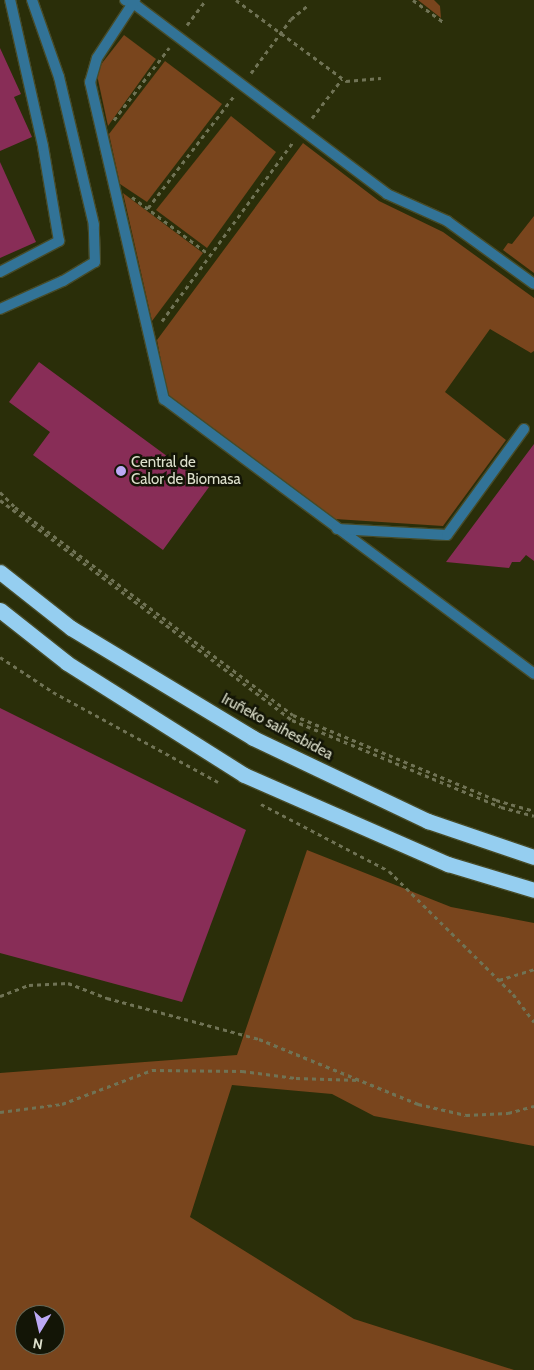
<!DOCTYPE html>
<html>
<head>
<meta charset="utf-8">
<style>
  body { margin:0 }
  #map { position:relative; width:534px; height:1370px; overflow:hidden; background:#2a2e09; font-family:Cabin,sans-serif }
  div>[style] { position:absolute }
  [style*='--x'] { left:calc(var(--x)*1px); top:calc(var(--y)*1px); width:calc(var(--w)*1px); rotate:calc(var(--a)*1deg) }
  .green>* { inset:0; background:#79451d }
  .building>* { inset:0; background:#882d57 }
  .path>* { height:3px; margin-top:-1.5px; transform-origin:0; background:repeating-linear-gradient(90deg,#707355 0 4px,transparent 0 8px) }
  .roads { filter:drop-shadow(1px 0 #474b28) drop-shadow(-1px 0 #474b28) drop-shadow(0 1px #474b28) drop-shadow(0 -1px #474b28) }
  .lane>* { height:10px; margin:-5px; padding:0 5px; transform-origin:5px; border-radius:5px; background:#327397 }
  .street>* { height:10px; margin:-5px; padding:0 5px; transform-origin:5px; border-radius:5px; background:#327397 }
  .highway>* { height:15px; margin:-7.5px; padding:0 7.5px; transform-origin:7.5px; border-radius:7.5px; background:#95cef0 }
  .dots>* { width:14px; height:14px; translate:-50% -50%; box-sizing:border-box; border:2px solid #131506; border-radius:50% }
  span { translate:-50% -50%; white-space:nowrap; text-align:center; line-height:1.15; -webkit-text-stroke:5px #131506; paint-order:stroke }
  .poi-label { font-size:15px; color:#dee1cd }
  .left { translate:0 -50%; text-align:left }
  .street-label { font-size:15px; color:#dee1cd }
  .north { position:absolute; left:15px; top:1305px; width:50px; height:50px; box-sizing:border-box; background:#131506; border:1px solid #646756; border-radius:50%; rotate:189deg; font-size:14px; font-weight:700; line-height:20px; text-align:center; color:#dee1cd }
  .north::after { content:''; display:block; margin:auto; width:18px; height:22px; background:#bca9f5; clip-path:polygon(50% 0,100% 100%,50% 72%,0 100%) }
</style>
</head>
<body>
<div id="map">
  <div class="green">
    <i style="clip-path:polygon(418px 0,434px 0,440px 6px,441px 18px)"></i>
    <i style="clip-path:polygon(124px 35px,156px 59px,108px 126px,97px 75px,99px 67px)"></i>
    <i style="clip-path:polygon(165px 61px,222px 104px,147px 202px,120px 184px,109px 134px)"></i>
    <i style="clip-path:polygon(231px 116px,276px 152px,207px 248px,156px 210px)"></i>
    <i style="clip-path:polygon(303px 143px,379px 201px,443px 232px,534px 298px,534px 351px,531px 353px,490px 329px,445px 392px,506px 440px,443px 526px,335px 519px,168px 397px,157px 340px)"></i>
    <i style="clip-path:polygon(123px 193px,203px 253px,152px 321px)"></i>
    <i style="clip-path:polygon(534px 216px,534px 273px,503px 250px,508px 243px,512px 244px)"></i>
    <i style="clip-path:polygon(evenodd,307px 850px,451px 907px,534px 923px,534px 1146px,374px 1116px,332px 1094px,232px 1085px,190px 1217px,354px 1319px,514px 1370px,0 1370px,0 1073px,237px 1055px,307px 850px,25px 1315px,55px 1315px,55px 1345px,25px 1345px,25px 1315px)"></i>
  </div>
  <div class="building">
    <i style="clip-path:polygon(0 48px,21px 94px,14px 97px,32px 137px,0 151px)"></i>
    <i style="clip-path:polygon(0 162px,36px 242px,0 258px)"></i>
    <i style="clip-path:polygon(39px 362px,209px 487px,163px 550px,33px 455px,50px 432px,9px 402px)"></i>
    <i style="clip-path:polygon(534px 444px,534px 561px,526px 555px,520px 562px,512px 562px,509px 568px,446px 562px)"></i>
    <i style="clip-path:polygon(0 708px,246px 830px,182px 1002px,0 953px)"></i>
  </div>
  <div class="path">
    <i style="--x:236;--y:0;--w:137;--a:36.4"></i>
    <i style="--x:346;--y:81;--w:35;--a:-5"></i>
    <i style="--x:413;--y:0;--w:37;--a:36"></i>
    <i style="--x:187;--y:25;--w:31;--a:-53"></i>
    <i style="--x:251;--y:73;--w:67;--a:-53.5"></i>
    <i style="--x:291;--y:19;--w:22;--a:-39"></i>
    <i style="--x:312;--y:118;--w:49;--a:-52.4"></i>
    <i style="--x:114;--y:120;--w:91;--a:-52.6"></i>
    <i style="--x:132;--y:197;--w:97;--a:36.6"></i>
    <i style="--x:148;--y:208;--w:141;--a:-52.5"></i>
    <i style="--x:162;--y:321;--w:222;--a:-53.8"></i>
    <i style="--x:0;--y:492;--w:21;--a:45"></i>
    <i style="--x:15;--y:507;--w:347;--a:36.8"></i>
    <i style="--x:293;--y:715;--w:220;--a:22.7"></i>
    <i style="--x:496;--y:800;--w:40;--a:16"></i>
    <i style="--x:0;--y:500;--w:366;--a:37"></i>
    <i style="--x:292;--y:720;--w:226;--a:22.6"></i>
    <i style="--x:501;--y:807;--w:34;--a:15"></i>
    <i style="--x:0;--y:657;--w:64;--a:33.4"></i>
    <i style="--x:53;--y:692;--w:188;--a:28.6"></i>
    <i style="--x:261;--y:804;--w:144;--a:27.6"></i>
    <i style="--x:389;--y:871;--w:175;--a:44.8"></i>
    <i style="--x:513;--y:994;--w:35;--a:53"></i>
    <i style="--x:499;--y:980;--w:37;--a:-17"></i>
    <i style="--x:0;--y:996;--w:31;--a:-21"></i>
    <i style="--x:29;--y:985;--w:39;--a:-3"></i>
    <i style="--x:68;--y:983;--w:42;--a:21"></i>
    <i style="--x:107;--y:998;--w:157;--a:15.1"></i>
    <i style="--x:259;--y:1039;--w:172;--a:22.2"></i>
    <i style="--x:418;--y:1104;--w:49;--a:12.9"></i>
    <i style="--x:466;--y:1115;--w:42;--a:-2.7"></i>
    <i style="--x:508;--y:1113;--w:27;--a:-15"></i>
    <i style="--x:0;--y:1112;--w:63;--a:-7.4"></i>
    <i style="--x:62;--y:1104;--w:96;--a:-20.7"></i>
    <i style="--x:152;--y:1070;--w:90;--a:0.6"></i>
    <i style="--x:242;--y:1071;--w:54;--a:7.4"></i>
    <i style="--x:296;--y:1078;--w:63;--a:1.8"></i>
  </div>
  <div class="roads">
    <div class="lane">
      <i style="--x:125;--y:0;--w:9;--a:21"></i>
      <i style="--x:133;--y:3;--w:318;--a:36.9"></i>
      <i style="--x:387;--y:194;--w:66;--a:24.2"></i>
      <i style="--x:447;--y:221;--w:107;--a:35.9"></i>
      <i style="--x:135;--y:0;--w:69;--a:123.2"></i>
      <i style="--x:97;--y:58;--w:25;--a:106"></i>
      <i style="--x:90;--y:82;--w:326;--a:76.9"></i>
      <i style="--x:164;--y:399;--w:461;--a:36.6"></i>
      <i style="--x:0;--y:272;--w:67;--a:-27.7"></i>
      <i style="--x:59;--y:241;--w:96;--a:-99.6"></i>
      <i style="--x:43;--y:146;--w:150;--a:-102.7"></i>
      <i style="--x:337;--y:529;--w:110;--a:3.1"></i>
      <i style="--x:447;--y:535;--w:131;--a:-54"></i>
    </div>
    <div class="street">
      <i style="--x:0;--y:309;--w:69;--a:-24"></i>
      <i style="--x:63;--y:281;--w:37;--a:-31"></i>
      <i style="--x:95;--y:262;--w:37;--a:-92"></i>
      <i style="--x:94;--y:225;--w:152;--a:-103.3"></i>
      <i style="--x:59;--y:77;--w:82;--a:-109.3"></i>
    </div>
    <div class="highway">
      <i style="--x:0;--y:572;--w:90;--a:38.3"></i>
      <i style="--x:71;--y:628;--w:213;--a:31.1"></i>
      <i style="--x:253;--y:738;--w:194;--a:25.4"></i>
      <i style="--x:428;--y:821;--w:112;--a:18.8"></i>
      <i style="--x:0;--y:610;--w:85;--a:38.3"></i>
      <i style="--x:67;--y:663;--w:209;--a:32.3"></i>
      <i style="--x:244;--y:775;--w:223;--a:23.6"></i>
      <i style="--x:448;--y:864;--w:90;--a:16.8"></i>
    </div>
  </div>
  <div class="dots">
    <i style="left:121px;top:471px;background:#bca9f5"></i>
  </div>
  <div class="poi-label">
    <span class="left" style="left:131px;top:471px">Central de<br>Calor de Biomasa</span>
  </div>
  <div class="street-label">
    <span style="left:277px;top:727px;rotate:28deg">Iruñeko saihesbidea</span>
  </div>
  <div class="north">N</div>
</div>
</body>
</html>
